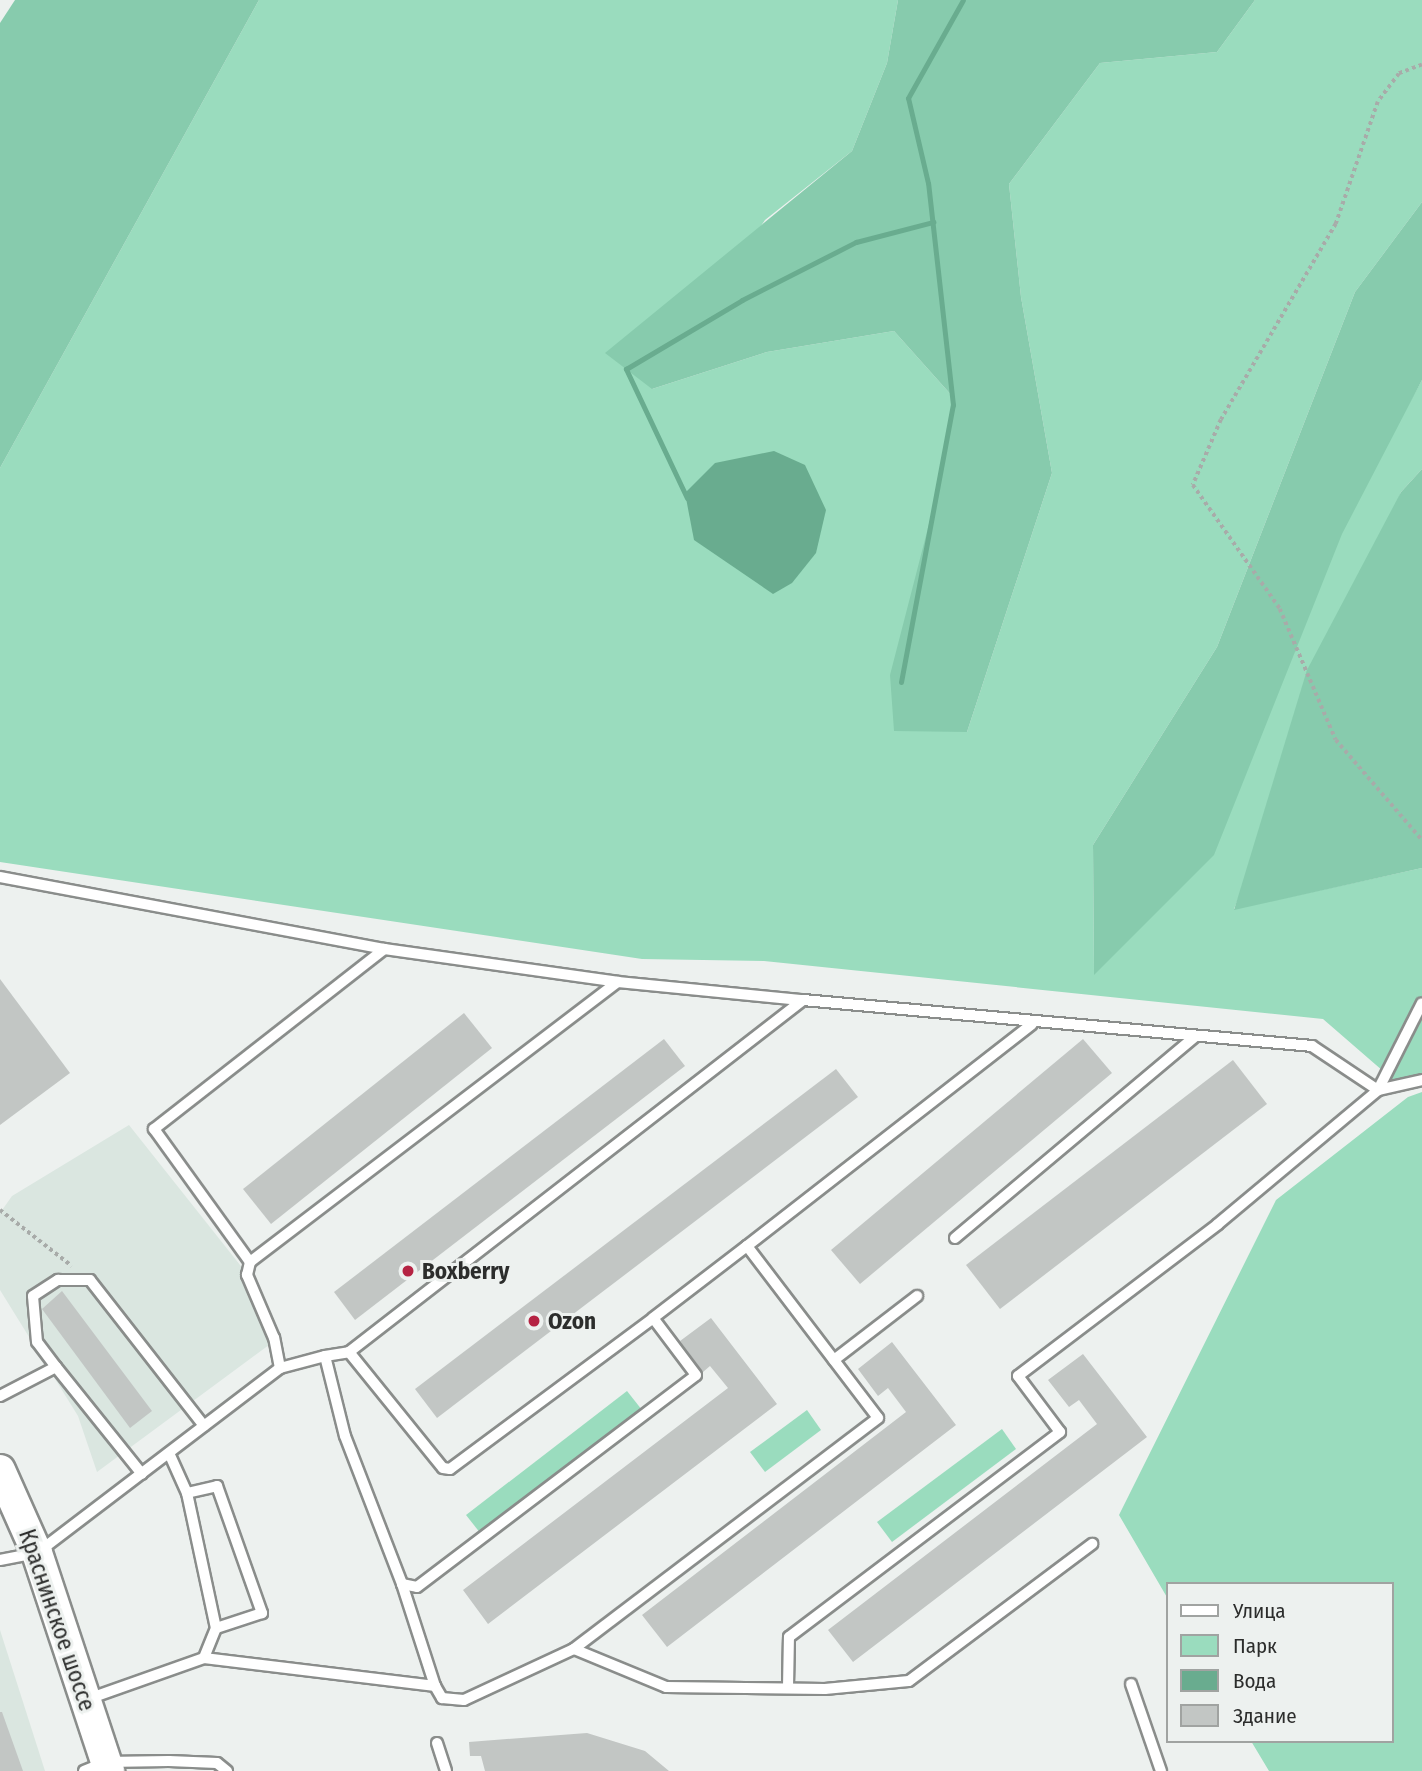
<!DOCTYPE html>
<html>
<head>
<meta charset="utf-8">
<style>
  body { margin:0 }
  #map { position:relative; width:1422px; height:1771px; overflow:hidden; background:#edf1ef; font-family:"Fira Sans Condensed",sans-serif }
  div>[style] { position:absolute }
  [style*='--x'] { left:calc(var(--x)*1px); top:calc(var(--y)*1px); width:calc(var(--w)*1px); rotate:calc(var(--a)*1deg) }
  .built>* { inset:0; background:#dae6e0 }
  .green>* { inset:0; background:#9adcbe }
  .forest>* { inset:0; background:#87cbad }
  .water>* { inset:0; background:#69ac8f }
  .stream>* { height:5px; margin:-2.5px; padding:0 2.5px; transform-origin:2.5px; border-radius:2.5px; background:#69ac8f }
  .building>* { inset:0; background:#c2c6c4 }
  .path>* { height:3.5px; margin-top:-1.75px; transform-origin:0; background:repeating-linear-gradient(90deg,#a8aba9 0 3.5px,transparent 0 7px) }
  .roads { filter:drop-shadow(2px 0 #8a8d8b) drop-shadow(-2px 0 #8a8d8b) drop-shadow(0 2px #8a8d8b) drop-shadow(0 -2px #8a8d8b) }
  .lane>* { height:10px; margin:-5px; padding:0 5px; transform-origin:5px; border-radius:5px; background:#fff }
  .primary>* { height:30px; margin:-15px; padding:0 15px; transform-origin:15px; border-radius:15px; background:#fff }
  .dots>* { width:19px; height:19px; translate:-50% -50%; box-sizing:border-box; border:4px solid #edf1ef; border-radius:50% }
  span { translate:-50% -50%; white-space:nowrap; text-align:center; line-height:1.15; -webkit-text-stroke:6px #edf1ef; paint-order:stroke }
  .poi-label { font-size:23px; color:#2c2d2c; font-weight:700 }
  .left { translate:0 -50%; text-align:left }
  .street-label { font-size:23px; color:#2c2d2c }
  .legend { position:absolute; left:1166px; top:1582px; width:228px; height:161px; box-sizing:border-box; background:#edf1ef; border:2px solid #a0a3a1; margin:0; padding:9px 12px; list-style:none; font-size:21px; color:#2c2d2c }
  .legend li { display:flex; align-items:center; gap:14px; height:35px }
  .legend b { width:35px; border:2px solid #a0a3a1 }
</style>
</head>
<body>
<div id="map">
  <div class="built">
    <i style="clip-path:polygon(129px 1125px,244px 1270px,273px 1342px,97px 1472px,78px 1416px,0 1290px,0 1213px,12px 1196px)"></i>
    <i style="clip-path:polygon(0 1630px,45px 1771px,0 1771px)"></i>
  </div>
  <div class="green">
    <i style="clip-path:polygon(259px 0,898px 0,887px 63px,852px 151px,765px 220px,652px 389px,767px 352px,894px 331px,953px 397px,938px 489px,967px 732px,1052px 473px,1021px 297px,1009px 184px,1100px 63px,1217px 52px,1255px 0,1422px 0,1422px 202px,1355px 292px,1217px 647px,1093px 845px,1094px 974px,1422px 380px,1422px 469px,1401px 492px,1234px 909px,1422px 868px,1422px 1076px,1398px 1084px,1323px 1019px,764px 961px,642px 959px,0 862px,0 468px)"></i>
    <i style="clip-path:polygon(1422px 1092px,1422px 1771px,1269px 1771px,1251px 1741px,1392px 1741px,1392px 1584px,1168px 1584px,1168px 1599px,1119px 1515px,1276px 1200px,1408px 1097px)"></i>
    <i style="clip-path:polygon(627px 1391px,642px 1410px,481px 1534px,466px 1515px)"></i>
    <i style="clip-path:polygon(807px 1410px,821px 1430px,765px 1472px,750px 1452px)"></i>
    <i style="clip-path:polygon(1002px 1429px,1016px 1449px,892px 1542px,877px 1522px)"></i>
  </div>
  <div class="forest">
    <i style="clip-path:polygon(15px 0,259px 0,0 468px,0 23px)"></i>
    <i style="clip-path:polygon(898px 0,1255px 0,1217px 52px,1100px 63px,1009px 184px,1021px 297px,1052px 473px,967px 732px,894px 731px,890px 675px,938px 489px,953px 397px,894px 331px,767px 352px,652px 389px,605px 353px,852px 151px,887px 63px)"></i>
    <i style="clip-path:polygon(1422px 202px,1422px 380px,1342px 534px,1214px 855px,1094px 975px,1093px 845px,1217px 647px,1355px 292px)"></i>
    <i style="clip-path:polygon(1422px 469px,1422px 868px,1234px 910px,1307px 670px,1401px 492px)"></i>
  </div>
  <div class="water">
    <i style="clip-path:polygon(774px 451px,805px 465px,826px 510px,816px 553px,792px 583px,773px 594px,694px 540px,685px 493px,715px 463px)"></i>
  </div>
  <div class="stream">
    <i style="--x:687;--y:498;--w:143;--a:-115.3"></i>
    <i style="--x:626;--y:369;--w:135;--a:-30.7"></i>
    <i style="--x:742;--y:300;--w:128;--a:-27"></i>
    <i style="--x:856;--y:242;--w:80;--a:-14.6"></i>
    <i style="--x:901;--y:682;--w:282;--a:-79.4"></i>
    <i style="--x:953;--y:405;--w:223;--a:-96.4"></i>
    <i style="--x:928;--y:183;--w:87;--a:-103.2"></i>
    <i style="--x:908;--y:98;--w:112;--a:-60.7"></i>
  </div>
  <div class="building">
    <i style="clip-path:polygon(0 979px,70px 1073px,0 1125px)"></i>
    <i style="clip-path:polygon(464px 1013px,492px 1048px,271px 1224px,243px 1189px)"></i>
    <i style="clip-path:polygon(664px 1039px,685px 1066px,355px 1320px,334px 1292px)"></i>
    <i style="clip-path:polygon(1083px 1039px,1112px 1073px,860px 1284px,831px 1250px)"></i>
    <i style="clip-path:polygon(1233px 1060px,1267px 1104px,1000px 1309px,966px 1265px)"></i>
    <i style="clip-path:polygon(836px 1069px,858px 1097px,437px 1418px,415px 1389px)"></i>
    <i style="clip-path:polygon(62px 1291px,152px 1411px,130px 1428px,42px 1309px)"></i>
    <i style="clip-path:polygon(711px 1318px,777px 1404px,488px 1624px,463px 1590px,728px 1388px,710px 1366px,703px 1372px,680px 1341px)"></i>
    <i style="clip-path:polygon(892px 1342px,956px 1425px,667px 1647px,642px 1615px,906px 1412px,888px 1388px,878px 1396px,858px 1369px)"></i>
    <i style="clip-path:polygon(1083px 1354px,1147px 1437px,853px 1662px,828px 1630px,1097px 1424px,1079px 1400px,1069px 1407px,1048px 1380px)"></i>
    <i style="clip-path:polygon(0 1712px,2px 1712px,23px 1771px,0 1771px)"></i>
    <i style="clip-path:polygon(587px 1733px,645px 1751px,669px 1771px,485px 1771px,481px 1756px,470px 1756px,469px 1742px)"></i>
  </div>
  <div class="path">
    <i style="--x:1422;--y:65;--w:25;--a:159"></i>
    <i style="--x:1399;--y:74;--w:35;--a:127"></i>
    <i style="--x:1378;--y:102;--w:129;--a:109"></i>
    <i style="--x:1336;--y:224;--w:227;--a:120.4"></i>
    <i style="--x:1221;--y:420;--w:71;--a:113.3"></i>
    <i style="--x:1193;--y:485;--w:151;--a:54.9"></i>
    <i style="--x:1280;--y:609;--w:142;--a:66.9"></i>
    <i style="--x:1336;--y:740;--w:132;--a:49.3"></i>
    <i style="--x:0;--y:1210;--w:91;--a:37.9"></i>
  </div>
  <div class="roads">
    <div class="lane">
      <i style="--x:0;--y:877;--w:391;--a:10.6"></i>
      <i style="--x:803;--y:1000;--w:511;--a:5.16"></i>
      <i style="--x:1312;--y:1046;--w:79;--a:33.7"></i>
      <i style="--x:1378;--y:1090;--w:45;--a:-12.8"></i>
      <i style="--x:955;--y:1238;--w:314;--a:-40"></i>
      <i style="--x:747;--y:1246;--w:361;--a:-37.9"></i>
      <i style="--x:250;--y:1262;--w:164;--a:-125.8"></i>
      <i style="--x:154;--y:1129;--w:292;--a:-38"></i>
      <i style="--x:384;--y:949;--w:236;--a:8"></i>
      <i style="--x:325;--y:1356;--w:24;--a:-9"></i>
      <i style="--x:349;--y:1352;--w:149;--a:51"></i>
      <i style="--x:443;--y:1468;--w:7;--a:8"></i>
      <i style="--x:450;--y:1469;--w:253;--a:-36.6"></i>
      <i style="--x:834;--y:1360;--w:105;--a:-37.6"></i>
      <i style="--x:56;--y:1367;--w:137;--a:51.2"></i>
      <i style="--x:280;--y:1368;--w:31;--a:-101"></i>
      <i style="--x:274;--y:1338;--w:69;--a:-113.2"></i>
      <i style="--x:247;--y:1275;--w:13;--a:-77"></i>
      <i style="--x:250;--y:1262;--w:462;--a:-37.3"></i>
      <i style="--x:618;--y:982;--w:186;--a:5.6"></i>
      <i style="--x:803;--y:1000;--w:574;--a:142.21"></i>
      <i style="--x:0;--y:1396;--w:63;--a:-27.4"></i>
      <i style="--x:56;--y:1367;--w:31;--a:-127"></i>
      <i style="--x:37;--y:1342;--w:46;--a:-95"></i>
      <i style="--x:33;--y:1296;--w:30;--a:-33"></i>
      <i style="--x:58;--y:1280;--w:32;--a:0"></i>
      <i style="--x:90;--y:1280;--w:185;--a:52"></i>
      <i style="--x:169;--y:1453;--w:44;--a:65.8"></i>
      <i style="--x:187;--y:1493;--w:138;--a:77.9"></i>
      <i style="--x:216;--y:1628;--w:32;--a:112"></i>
      <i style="--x:187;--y:1493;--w:31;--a:-13"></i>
      <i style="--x:217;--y:1486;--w:135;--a:70.5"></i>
      <i style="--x:262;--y:1613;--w:48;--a:161.9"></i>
      <i style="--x:0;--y:1560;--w:38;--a:-11"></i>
      <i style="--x:37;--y:1553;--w:305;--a:-37.3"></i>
      <i style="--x:280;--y:1368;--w:47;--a:-14.9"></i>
      <i style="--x:325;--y:1356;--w:82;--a:76"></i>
      <i style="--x:345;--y:1436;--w:159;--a:68.9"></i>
      <i style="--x:402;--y:1584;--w:15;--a:11"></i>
      <i style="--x:417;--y:1587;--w:350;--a:-37.2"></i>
      <i style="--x:696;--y:1375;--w:71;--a:-127"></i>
      <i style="--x:653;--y:1318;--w:118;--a:-37.5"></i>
      <i style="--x:747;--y:1246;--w:216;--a:52.7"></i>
      <i style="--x:878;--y:1418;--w:382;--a:142.8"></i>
      <i style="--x:1131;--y:1684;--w:92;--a:71"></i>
      <i style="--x:435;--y:1686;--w:14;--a:60"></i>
      <i style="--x:442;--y:1698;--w:22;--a:5"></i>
      <i style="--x:464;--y:1700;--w:121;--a:-24.9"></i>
      <i style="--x:574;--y:1649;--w:100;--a:22.4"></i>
      <i style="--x:666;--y:1687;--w:159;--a:0.7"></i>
      <i style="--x:825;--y:1689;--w:84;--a:-5.4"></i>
      <i style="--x:909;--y:1681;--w:229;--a:-36.8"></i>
      <i style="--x:788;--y:1687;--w:50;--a:-88.9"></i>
      <i style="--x:789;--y:1637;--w:340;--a:-37.1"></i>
      <i style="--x:1060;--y:1432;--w:70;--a:-126.9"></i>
      <i style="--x:1018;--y:1376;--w:251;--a:-37.2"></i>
      <i style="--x:1218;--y:1224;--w:209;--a:-39.9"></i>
      <i style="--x:1378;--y:1090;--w:97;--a:-63.2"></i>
      <i style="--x:88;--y:1699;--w:123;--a:-19.5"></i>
      <i style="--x:204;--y:1658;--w:233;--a:6.9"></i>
      <i style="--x:435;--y:1686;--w:107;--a:-107.9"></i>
      <i style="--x:437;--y:1743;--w:29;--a:72"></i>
      <i style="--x:84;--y:1771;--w:24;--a:-22"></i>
      <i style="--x:106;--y:1762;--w:63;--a:-0.9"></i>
      <i style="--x:169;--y:1761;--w:48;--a:2.4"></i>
      <i style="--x:217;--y:1763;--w:13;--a:39"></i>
    </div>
    <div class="primary">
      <i style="--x:0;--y:1470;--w:91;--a:66"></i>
      <i style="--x:37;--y:1553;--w:230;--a:71.7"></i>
    </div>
  </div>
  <div class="dots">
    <i style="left:408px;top:1271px;background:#b52343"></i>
    <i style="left:534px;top:1321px;background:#b52343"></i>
  </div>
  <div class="poi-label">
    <span class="left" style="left:422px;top:1271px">Boxberry</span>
    <span class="left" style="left:548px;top:1321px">Ozon</span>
  </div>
  <div class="street-label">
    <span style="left:57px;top:1620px;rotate:71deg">Краснинское шоссе</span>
  </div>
  <ul class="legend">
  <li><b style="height:9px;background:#fff"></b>Улица</li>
  <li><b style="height:19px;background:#9adcbe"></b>Парк</li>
  <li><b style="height:19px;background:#69ac8f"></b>Вода</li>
  <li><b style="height:19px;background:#c2c6c4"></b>Здание</li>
  </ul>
</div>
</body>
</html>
